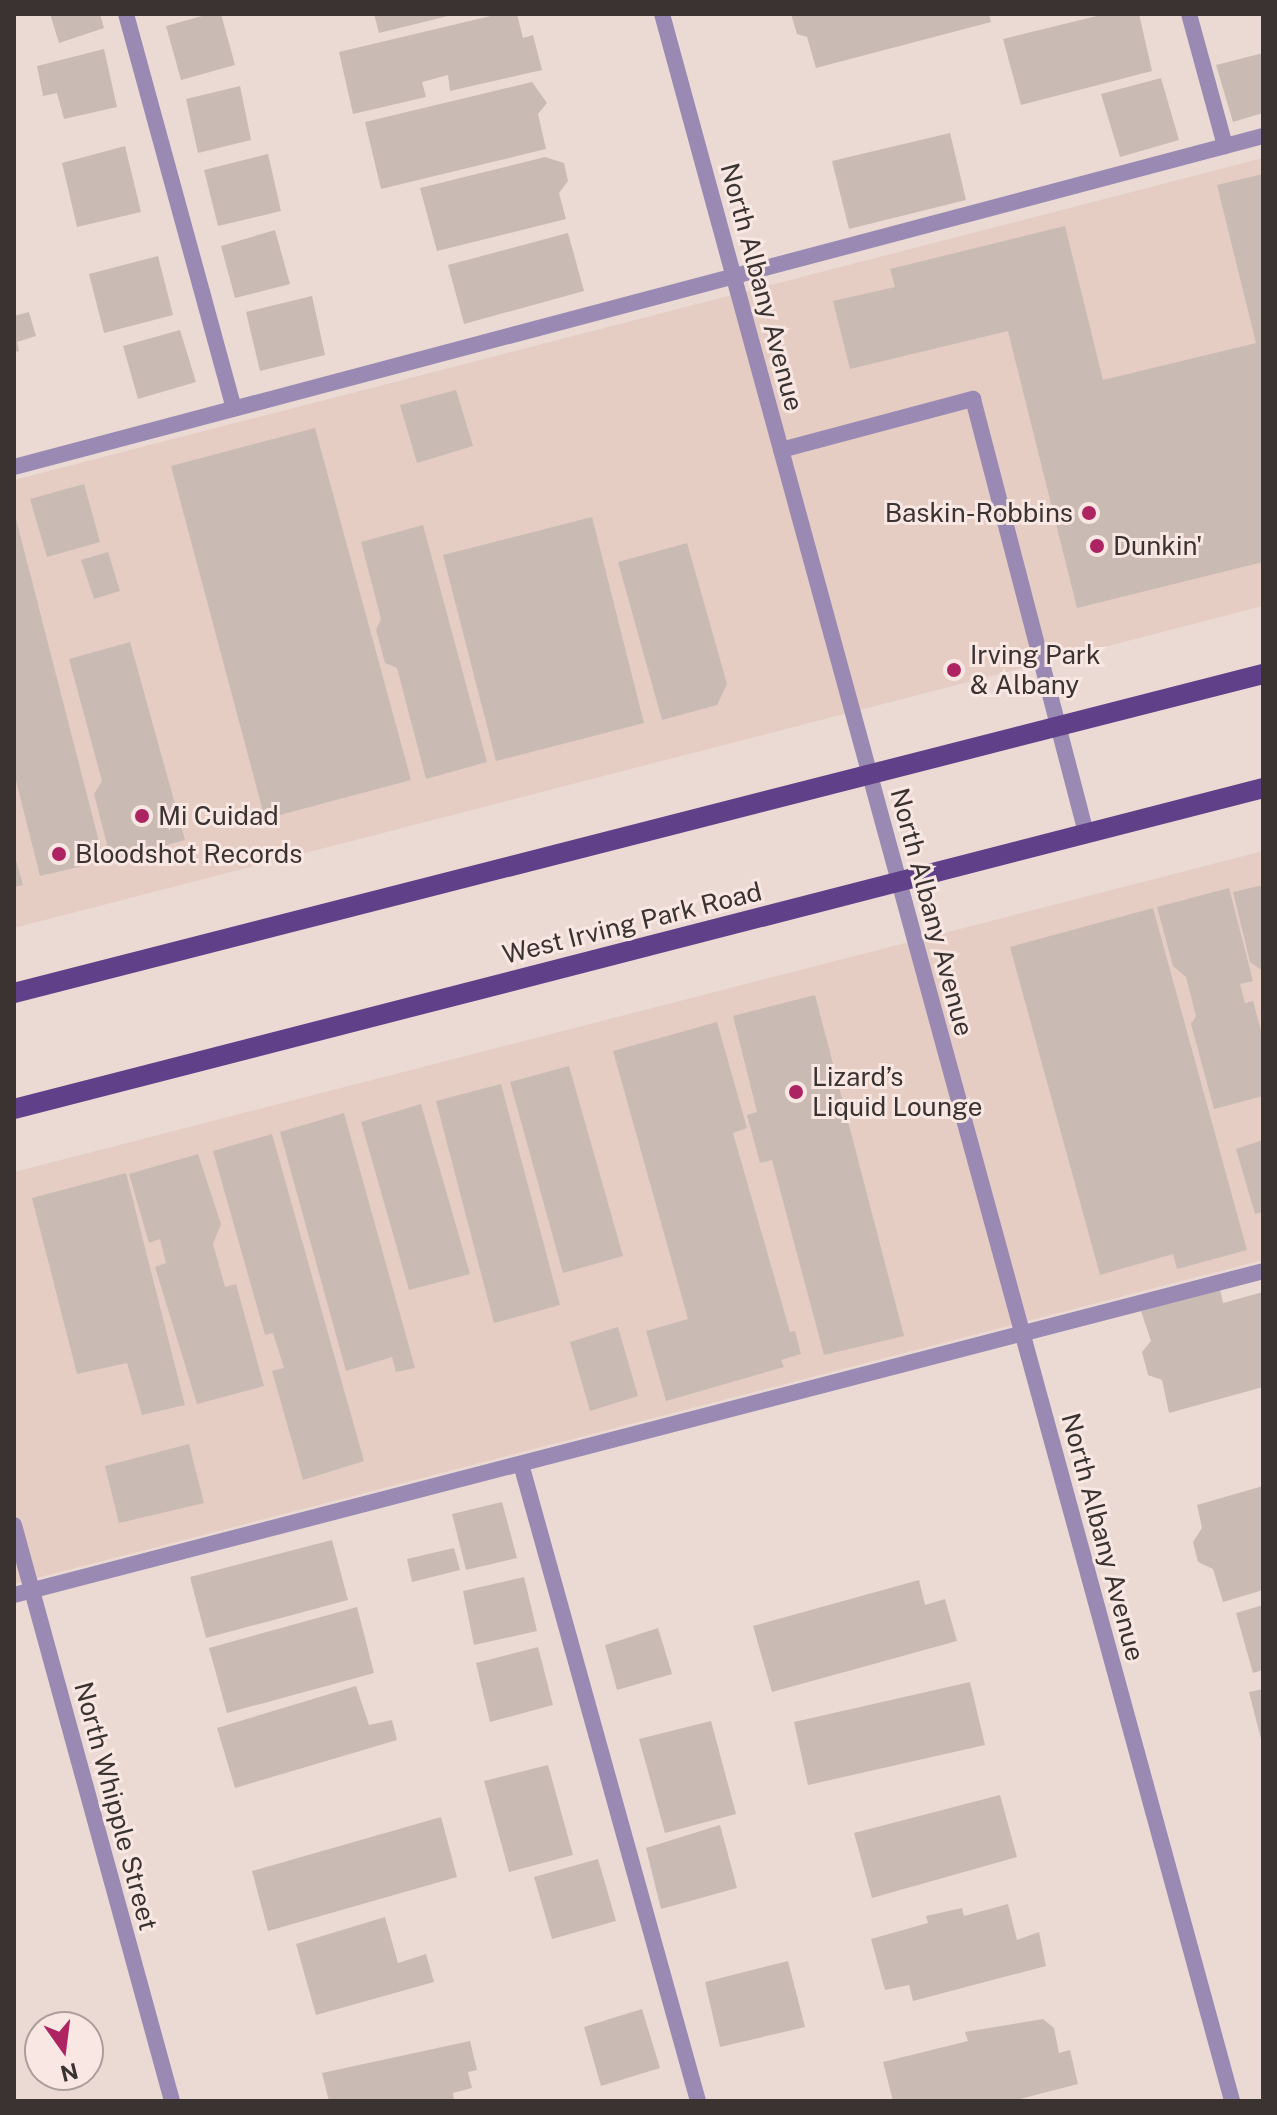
<!DOCTYPE html>
<html>
<head>
<meta charset="utf-8">
<style>
  body { margin:0 }
  #map { position:relative; width:1277px; height:2115px; overflow:hidden; background:#ebdad4; font-family:"Public Sans",sans-serif }
  div>[style] { position:absolute }
  [style*='--x'] { left:calc(var(--x)*1px); top:calc(var(--y)*1px); width:calc(var(--w)*1px); rotate:calc(var(--a)*1deg) }
  .built>* { inset:0; background:#e5cdc4 }
  .building>* { inset:0; background:#cabab4 }
  .service>* { height:16px; margin:-8px; padding:0 8px; transform-origin:8px; border-radius:8px; background:#9989b3 }
  .minor>* { height:16px; margin:-8px; padding:0 8px; transform-origin:8px; border-radius:8px; background:#9989b3 }
  .primary>* { height:20px; margin:-10px; padding:0 10px; transform-origin:10px; border-radius:10px; background:#61408a }
  .dots>* { width:22px; height:22px; translate:-50% -50%; box-sizing:border-box; border:4px solid #f8e7e2; border-radius:50% }
  span { translate:-50% -50%; white-space:nowrap; text-align:center; line-height:1.15; -webkit-text-stroke:6px #f8e7e2; paint-order:stroke }
  .street-label { font-size:26px; color:#3a3331 }
  .poi-label { font-size:26px; color:#3a3331 }
  .right { translate:-100% -50%; text-align:right }
  .left { translate:0 -50%; text-align:left }
  .frame { position:absolute; inset:0; border:16px solid #3a3331; pointer-events:none }
  .north { position:absolute; left:24px; top:2011px; width:80px; height:80px; box-sizing:border-box; background:#f8e7e2; border:2px solid #ac9f9b; border-radius:50%; rotate:166deg; font-size:22px; font-weight:700; line-height:32px; text-align:center; color:#3a3331 }
  .north::after { content:''; display:block; margin:auto; width:28px; height:36px; background:#ae2463; clip-path:polygon(50% 0,100% 100%,50% 72%,0 100%) }
</style>
</head>
<body>
<div id="map">
  <div class="built">
    <i style="clip-path:polygon(1263px 158px,1263px 606px,14px 928px,14px 480px)"></i>
    <i style="clip-path:polygon(1263px 851px,1263px 1260px,14px 1584px,14px 1172px)"></i>
  </div>
  <div class="building">
    <i style="clip-path:polygon(50px 14px,100px 14px,104px 28px,59px 43px)"></i>
    <i style="clip-path:polygon(209px 14px,221px 14px,235px 65px,181px 80px,166px 26px)"></i>
    <i style="clip-path:polygon(374px 14px,452px 14px,452px 15px,379px 33px)"></i>
    <i style="clip-path:polygon(499px 14px,517px 14px,523px 38px,533px 35px,542px 70px,450px 91px,448px 75px,422px 82px,426px 97px,353px 114px,339px 52px)"></i>
    <i style="clip-path:polygon(791px 14px,989px 14px,991px 22px,816px 68px,807px 37px,797px 34px)"></i>
    <i style="clip-path:polygon(1105px 14px,1139px 14px,1152px 71px,1021px 105px,1003px 39px)"></i>
    <i style="clip-path:polygon(104px 49px,117px 107px,64px 119px,57px 93px,43px 96px,37px 66px)"></i>
    <i style="clip-path:polygon(1263px 53px,1263px 113px,1233px 122px,1216px 65px)"></i>
    <i style="clip-path:polygon(1161px 78px,1179px 140px,1120px 157px,1101px 94px)"></i>
    <i style="clip-path:polygon(532px 82px,547px 103px,538px 114px,546px 149px,381px 189px,365px 122px)"></i>
    <i style="clip-path:polygon(240px 86px,251px 140px,198px 153px,186px 99px)"></i>
    <i style="clip-path:polygon(950px 133px,966px 200px,849px 229px,832px 161px)"></i>
    <i style="clip-path:polygon(125px 146px,141px 212px,77px 227px,62px 163px)"></i>
    <i style="clip-path:polygon(268px 154px,281px 211px,218px 226px,204px 170px)"></i>
    <i style="clip-path:polygon(545px 157px,564px 163px,568px 181px,559px 193px,566px 219px,437px 251px,420px 188px)"></i>
    <i style="clip-path:polygon(1263px 174px,1263px 562px,1077px 608px,1008px 331px,850px 369px,833px 301px,895px 287px,890px 269px,1065px 226px,1103px 380px,1256px 343px,1217px 185px)"></i>
    <i style="clip-path:polygon(275px 230px,290px 284px,235px 298px,221px 246px)"></i>
    <i style="clip-path:polygon(568px 233px,584px 291px,464px 324px,448px 265px)"></i>
    <i style="clip-path:polygon(158px 256px,173px 315px,104px 333px,89px 274px)"></i>
    <i style="clip-path:polygon(312px 296px,325px 355px,260px 371px,246px 312px)"></i>
    <i style="clip-path:polygon(29px 312px,36px 336px,17px 342px,19px 351px,14px 352px,14px 316px)"></i>
    <i style="clip-path:polygon(180px 330px,196px 382px,138px 399px,123px 346px)"></i>
    <i style="clip-path:polygon(456px 390px,473px 446px,417px 463px,400px 405px)"></i>
    <i style="clip-path:polygon(315px 428px,411px 780px,265px 819px,171px 466px)"></i>
    <i style="clip-path:polygon(84px 484px,100px 542px,47px 557px,30px 499px)"></i>
    <i style="clip-path:polygon(15px 515px,104px 861px,40px 876px,14px 773px)"></i>
    <i style="clip-path:polygon(592px 517px,644px 723px,496px 761px,443px 555px)"></i>
    <i style="clip-path:polygon(423px 525px,487px 762px,426px 779px,397px 668px,385px 663px,376px 630px,381px 619px,361px 542px)"></i>
    <i style="clip-path:polygon(687px 543px,727px 684px,717px 705px,662px 720px,618px 562px)"></i>
    <i style="clip-path:polygon(108px 552px,120px 591px,94px 599px,81px 560px)"></i>
    <i style="clip-path:polygon(130px 642px,185px 840px,111px 860px,94px 794px,102px 781px,69px 659px)"></i>
    <i style="clip-path:polygon(14px 853px,23px 885px,14px 887px)"></i>
    <i style="clip-path:polygon(1263px 885px,1263px 971px,1250px 962px,1233px 892px)"></i>
    <i style="clip-path:polygon(1229px 888px,1253px 981px,1240px 984px,1245px 1003px,1253px 1001px,1263px 1038px,1263px 1096px,1214px 1109px,1191px 1024px,1196px 1016px,1186px 977px,1173px 966px,1157px 907px)"></i>
    <i style="clip-path:polygon(1153px 908px,1247px 1250px,1177px 1269px,1173px 1254px,1100px 1275px,1010px 947px)"></i>
    <i style="clip-path:polygon(815px 995px,904px 1336px,824px 1355px,772px 1160px,760px 1163px,747px 1115px,757px 1112px,733px 1016px)"></i>
    <i style="clip-path:polygon(717px 1022px,747px 1128px,733px 1133px,790px 1332px,795px 1331px,801px 1354px,781px 1360px,784px 1367px,666px 1401px,646px 1331px,688px 1319px,613px 1051px)"></i>
    <i style="clip-path:polygon(569px 1066px,623px 1256px,563px 1273px,510px 1082px)"></i>
    <i style="clip-path:polygon(501px 1084px,560px 1305px,494px 1323px,436px 1101px)"></i>
    <i style="clip-path:polygon(421px 1104px,470px 1274px,409px 1290px,361px 1122px)"></i>
    <i style="clip-path:polygon(344px 1113px,415px 1368px,396px 1372px,392px 1357px,346px 1371px,280px 1132px)"></i>
    <i style="clip-path:polygon(272px 1134px,364px 1461px,303px 1480px,272px 1371px,284px 1368px,273px 1333px,265px 1335px,213px 1151px)"></i>
    <i style="clip-path:polygon(1263px 1140px,1263px 1212px,1255px 1214px,1236px 1149px)"></i>
    <i style="clip-path:polygon(198px 1154px,221px 1224px,213px 1244px,225px 1287px,236px 1284px,264px 1386px,197px 1404px,155px 1267px,166px 1263px,160px 1239px,149px 1243px,129px 1174px)"></i>
    <i style="clip-path:polygon(126px 1173px,185px 1405px,142px 1415px,127px 1363px,77px 1374px,32px 1198px)"></i>
    <i style="clip-path:polygon(1220px 1289px,1223px 1303px,1263px 1292px,1263px 1387px,1169px 1413px,1162px 1380px,1148px 1375px,1142px 1352px,1151px 1341px,1141px 1311px)"></i>
    <i style="clip-path:polygon(618px 1327px,638px 1396px,590px 1411px,570px 1342px)"></i>
    <i style="clip-path:polygon(189px 1444px,204px 1503px,119px 1523px,105px 1466px)"></i>
    <i style="clip-path:polygon(1263px 1486px,1263px 1590px,1223px 1602px,1213px 1569px,1198px 1562px,1193px 1542px,1202px 1528px,1197px 1505px)"></i>
    <i style="clip-path:polygon(502px 1502px,517px 1558px,466px 1570px,452px 1514px)"></i>
    <i style="clip-path:polygon(332px 1540px,348px 1600px,206px 1638px,190px 1577px)"></i>
    <i style="clip-path:polygon(454px 1548px,460px 1570px,412px 1582px,407px 1559px)"></i>
    <i style="clip-path:polygon(524px 1577px,537px 1631px,474px 1645px,463px 1591px)"></i>
    <i style="clip-path:polygon(919px 1580px,925px 1605px,945px 1599px,957px 1641px,772px 1692px,753px 1626px)"></i>
    <i style="clip-path:polygon(1263px 1605px,1263px 1670px,1253px 1673px,1236px 1613px)"></i>
    <i style="clip-path:polygon(357px 1607px,374px 1673px,227px 1713px,209px 1648px)"></i>
    <i style="clip-path:polygon(658px 1628px,672px 1674px,617px 1690px,605px 1645px)"></i>
    <i style="clip-path:polygon(538px 1647px,553px 1705px,490px 1722px,476px 1663px)"></i>
    <i style="clip-path:polygon(970px 1682px,985px 1745px,808px 1785px,794px 1722px)"></i>
    <i style="clip-path:polygon(356px 1686px,369px 1725px,392px 1720px,397px 1740px,235px 1788px,217px 1728px)"></i>
    <i style="clip-path:polygon(1263px 1689px,1263px 1743px,1262px 1743px,1249px 1692px)"></i>
    <i style="clip-path:polygon(711px 1721px,736px 1814px,665px 1833px,639px 1739px)"></i>
    <i style="clip-path:polygon(548px 1765px,573px 1855px,509px 1872px,484px 1781px)"></i>
    <i style="clip-path:polygon(1000px 1795px,1017px 1857px,872px 1898px,854px 1833px)"></i>
    <i style="clip-path:polygon(441px 1817px,457px 1877px,268px 1931px,252px 1871px)"></i>
    <i style="clip-path:polygon(720px 1825px,737px 1888px,661px 1909px,646px 1848px)"></i>
    <i style="clip-path:polygon(598px 1859px,616px 1921px,552px 1939px,534px 1877px)"></i>
    <i style="clip-path:polygon(1008px 1904px,1017px 1940px,1039px 1932px,1046px 1966px,913px 2001px,909px 1985px,885px 1990px,871px 1939px,928px 1923px,926px 1916px,962px 1908px,964px 1916px)"></i>
    <i style="clip-path:polygon(385px 1917px,398px 1963px,426px 1954px,434px 1982px,316px 2015px,296px 1944px)"></i>
    <i style="clip-path:polygon(788px 1961px,805px 2027px,720px 2047px,705px 1982px)"></i>
    <i style="clip-path:polygon(642px 2009px,660px 2068px,601px 2086px,584px 2027px)"></i>
    <i style="clip-path:polygon(1043px 2019px,1054px 2028px,1059px 2053px,1070px 2050px,1078px 2084px,1012px 2101px,893px 2101px,883px 2062px,968px 2041px,965px 2032px)"></i>
    <i style="clip-path:polygon(470px 2041px,477px 2070px,468px 2072px,472px 2088px,453px 2093px,454px 2101px,329px 2101px,322px 2073px)"></i>
  </div>
  <div class="service">
    <i style="--x:126;--y:14;--w:409;--a:74.7"></i>
    <i style="--x:1189;--y:14;--w:137;--a:74.7"></i>
    <i style="--x:781;--y:450;--w:199;--a:-14.9"></i>
    <i style="--x:973;--y:399;--w:448;--a:75.4"></i>
    <i style="--x:14;--y:467;--w:1292;--a:-14.84"></i>
    <i style="--x:521;--y:1464;--w:661;--a:74.47"></i>
    <i style="--x:14;--y:1595;--w:1290;--a:-14.54"></i>
  </div>
  <div class="minor">
    <i style="--x:662;--y:14;--w:2163;--a:74.72"></i>
    <i style="--x:14;--y:1525;--w:597;--a:74.66"></i>
  </div>
  <div class="primary">
    <i style="--x:14;--y:993;--w:1289;--a:-14.33"></i>
    <i style="--x:14;--y:1109;--w:1290;--a:-14.41"></i>
  </div>
  <div class="dots">
    <i style="left:1089px;top:513px;background:#ae2463"></i>
    <i style="left:1097px;top:546px;background:#ae2463"></i>
    <i style="left:954px;top:670px;background:#ae2463"></i>
    <i style="left:142px;top:816px;background:#ae2463"></i>
    <i style="left:59px;top:854px;background:#ae2463"></i>
    <i style="left:796px;top:1092px;background:#ae2463"></i>
  </div>
  <div class="street-label">
    <span style="left:762px;top:287px;rotate:75deg">North Albany Avenue</span>
    <span style="left:932px;top:912px;rotate:75deg">North Albany Avenue</span>
    <span style="left:632px;top:923px;rotate:-14deg">West Irving Park Road</span>
    <span style="left:1103px;top:1537px;rotate:75deg">North Albany Avenue</span>
    <span style="left:116px;top:1806px;rotate:75deg">North Whipple Street</span>
  </div>
  <div class="poi-label">
    <span class="right" style="left:1073px;top:513px">Baskin-Robbins</span>
    <span class="left" style="left:1113px;top:546px">Dunkin'</span>
    <span class="left" style="left:970px;top:670px">Irving Park<br>&amp; Albany</span>
    <span class="left" style="left:158px;top:816px">Mi Cuidad</span>
    <span class="left" style="left:75px;top:854px">Bloodshot Records</span>
    <span class="left" style="left:812px;top:1092px">Lizard’s<br>Liquid Lounge</span>
  </div>
  <div class="frame"></div>
  <div class="north">N</div>
</div>
</body>
</html>
